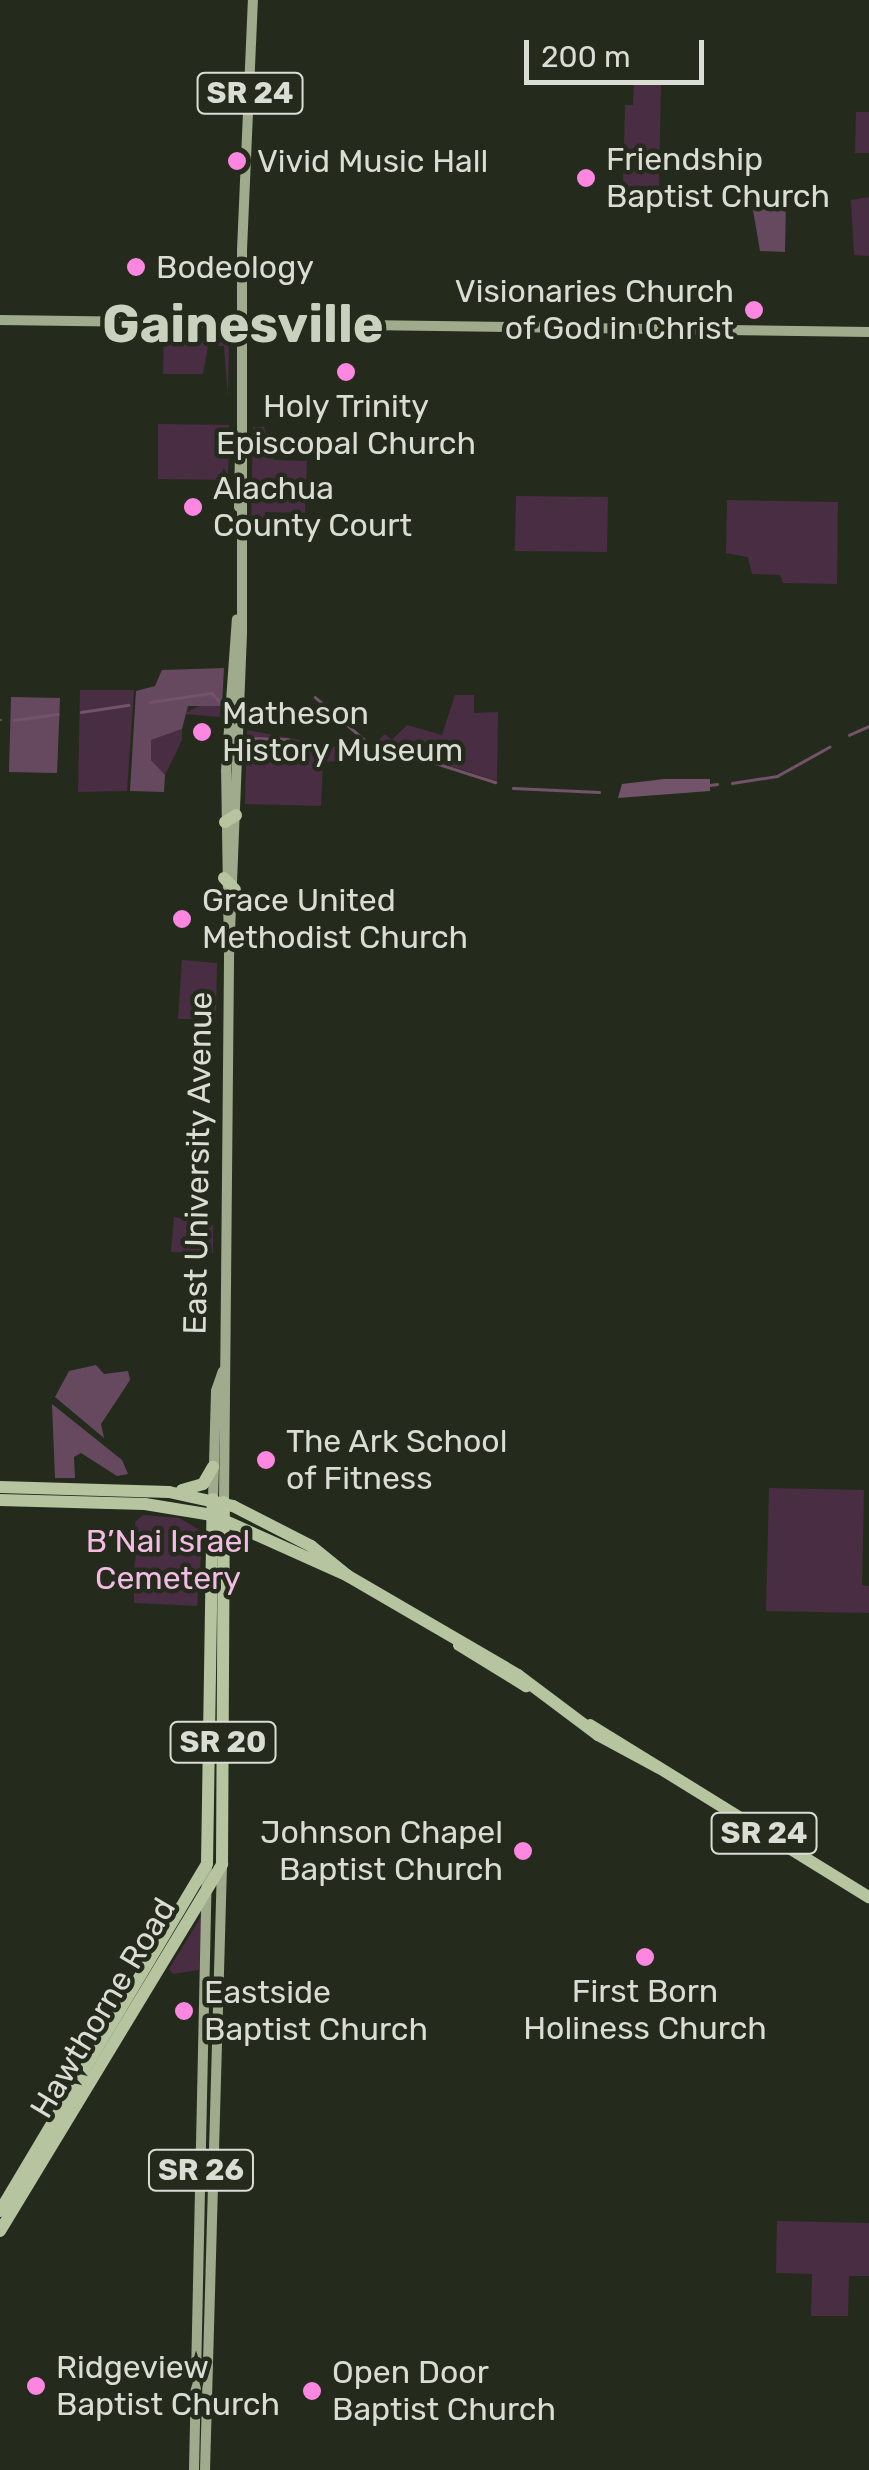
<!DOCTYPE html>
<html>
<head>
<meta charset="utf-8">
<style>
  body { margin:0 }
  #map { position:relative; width:869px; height:2470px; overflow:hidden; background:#252b1c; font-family:Rubik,sans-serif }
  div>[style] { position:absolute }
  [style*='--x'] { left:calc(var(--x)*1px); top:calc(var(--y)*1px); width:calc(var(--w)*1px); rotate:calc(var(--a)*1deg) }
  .green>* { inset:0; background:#492d42 }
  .forest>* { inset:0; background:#67495f }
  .water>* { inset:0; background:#72536a }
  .stream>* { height:2.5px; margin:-1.25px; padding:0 1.25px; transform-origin:1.25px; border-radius:1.25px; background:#72536a }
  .major>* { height:10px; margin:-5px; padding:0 5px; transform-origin:5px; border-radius:5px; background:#9fab8c }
  .highway>* { height:12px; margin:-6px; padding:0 6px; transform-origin:6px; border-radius:6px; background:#b6c5a0 }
  .dots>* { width:28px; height:28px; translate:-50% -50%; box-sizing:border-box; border:5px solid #252b1c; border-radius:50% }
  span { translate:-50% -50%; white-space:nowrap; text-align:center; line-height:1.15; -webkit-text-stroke:9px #252b1c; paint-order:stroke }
  .shield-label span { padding:2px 8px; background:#252b1c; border:2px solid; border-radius:8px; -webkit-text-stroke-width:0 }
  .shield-label { font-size:30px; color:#d9ddd3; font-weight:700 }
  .poi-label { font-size:32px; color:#d9ddd3 }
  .left { translate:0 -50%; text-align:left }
  .right { translate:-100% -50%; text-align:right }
  .street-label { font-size:32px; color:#d9ddd3 }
  .park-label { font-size:32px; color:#f4bce4 }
  .town-label { font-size:52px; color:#cad2bf; font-weight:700 }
  .scale { position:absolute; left:524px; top:40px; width:180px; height:45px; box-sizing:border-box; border:5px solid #d9ddd3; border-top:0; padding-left:12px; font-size:30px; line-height:35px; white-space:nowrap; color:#d9ddd3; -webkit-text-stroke:8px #252b1c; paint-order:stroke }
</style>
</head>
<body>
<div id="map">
  <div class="green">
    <i style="clip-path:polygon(634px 80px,661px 81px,659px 186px,623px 186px,625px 105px,633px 105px)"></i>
    <i style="clip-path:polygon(856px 112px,869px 112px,869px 153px,855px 153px)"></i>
    <i style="clip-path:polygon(869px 197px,869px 256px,854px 255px,851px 200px)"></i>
    <i style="clip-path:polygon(164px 334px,229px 335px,228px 397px,224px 346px,208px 346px,203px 374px,163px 374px)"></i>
    <i style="clip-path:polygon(158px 424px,229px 425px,228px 480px,158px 479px)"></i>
    <i style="clip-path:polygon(253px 427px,264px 427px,274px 460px,307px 461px,305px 513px,265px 512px,264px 526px,251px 526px)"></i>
    <i style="clip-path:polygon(516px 496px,608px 497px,607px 552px,515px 551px)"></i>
    <i style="clip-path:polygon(727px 500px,838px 502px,837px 584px,783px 583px,780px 575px,752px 574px,748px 557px,726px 553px)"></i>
    <i style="clip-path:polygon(80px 690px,134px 690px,127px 791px,78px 792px)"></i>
    <i style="clip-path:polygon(455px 695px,474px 695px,474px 713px,498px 712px,497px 781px,376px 742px,385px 734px,392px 740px,407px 725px,442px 735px)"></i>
    <i style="clip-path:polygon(205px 703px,222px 706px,221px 717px,183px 714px)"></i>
    <i style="clip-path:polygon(182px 729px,182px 740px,165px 775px,151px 760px,151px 740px)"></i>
    <i style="clip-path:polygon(247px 730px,351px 750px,351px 758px,323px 763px,321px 806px,245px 804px)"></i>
    <i style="clip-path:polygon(182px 960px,217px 963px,216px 1019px,178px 1019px)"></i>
    <i style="clip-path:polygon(174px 1217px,213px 1225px,213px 1253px,171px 1252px)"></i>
    <i style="clip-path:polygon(769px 1488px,864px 1490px,862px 1585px,869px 1586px,869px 1613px,766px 1611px)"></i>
    <i style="clip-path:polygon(143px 1515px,179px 1518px,203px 1532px,197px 1606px,134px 1603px,135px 1522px)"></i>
    <i style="clip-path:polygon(202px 1915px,199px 1970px,173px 1974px,169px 1969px)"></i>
    <i style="clip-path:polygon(777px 2221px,869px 2223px,869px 2276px,849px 2276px,848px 2316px,811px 2316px,812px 2274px,776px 2273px)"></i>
  </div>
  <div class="forest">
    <i style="clip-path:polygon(751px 198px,786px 198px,785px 252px,760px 251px)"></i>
    <i style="clip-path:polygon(224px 668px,222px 706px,188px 706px,182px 729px,151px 740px,151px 760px,165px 775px,164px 792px,130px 791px,136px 691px,155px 686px,162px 670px)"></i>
    <i style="clip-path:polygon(11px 697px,60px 698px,57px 773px,9px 772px)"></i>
    <i style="clip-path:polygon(96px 1365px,104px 1374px,128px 1371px,130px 1380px,101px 1424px,104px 1438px,55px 1397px,69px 1371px)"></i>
    <i style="clip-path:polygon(52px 1404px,122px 1460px,128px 1474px,117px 1476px,81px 1453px,74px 1457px,75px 1478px,55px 1478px)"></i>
  </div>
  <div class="water">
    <i style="clip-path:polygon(664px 779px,710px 779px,710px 791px,618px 798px,622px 784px)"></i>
  </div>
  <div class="stream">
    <i style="--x:315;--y:697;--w:67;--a:40.8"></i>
    <i style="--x:150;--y:702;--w:63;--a:-8.3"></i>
    <i style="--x:212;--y:693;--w:15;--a:48"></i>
    <i style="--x:81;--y:712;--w:48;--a:-8.5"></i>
    <i style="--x:0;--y:720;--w:1;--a:0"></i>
    <i style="--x:14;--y:720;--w:44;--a:-7.8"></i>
    <i style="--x:849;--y:735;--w:22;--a:-24"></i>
    <i style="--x:251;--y:738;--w:37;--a:2"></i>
    <i style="--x:379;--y:745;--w:122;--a:17.7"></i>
    <i style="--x:732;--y:783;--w:46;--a:-8.8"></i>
    <i style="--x:777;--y:776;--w:60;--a:-29.1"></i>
    <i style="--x:710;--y:785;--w:7;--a:-8"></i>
    <i style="--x:513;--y:788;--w:86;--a:2.7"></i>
  </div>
  <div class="major">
    <i style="--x:0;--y:320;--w:869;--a:0.79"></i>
    <i style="--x:239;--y:507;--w:60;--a:-89"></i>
    <i style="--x:229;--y:956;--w:185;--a:-90.9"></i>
    <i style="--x:226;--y:771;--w:152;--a:-85.9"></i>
    <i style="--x:213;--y:1499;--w:108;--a:-88.4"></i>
    <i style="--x:216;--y:1391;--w:21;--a:-71"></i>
    <i style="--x:224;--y:1502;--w:545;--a:-89.47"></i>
    <i style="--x:229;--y:957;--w:325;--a:-87.7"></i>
    <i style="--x:242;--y:632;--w:382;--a:-90"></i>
    <i style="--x:242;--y:250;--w:250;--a:-87.5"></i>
    <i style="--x:194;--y:2470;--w:606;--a:-88.77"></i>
    <i style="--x:205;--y:2470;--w:605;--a:-88.39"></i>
  </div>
  <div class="highway">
    <i style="--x:225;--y:822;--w:13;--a:-32"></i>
    <i style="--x:224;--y:878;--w:16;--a:47"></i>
    <i style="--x:0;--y:1487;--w:169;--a:1.7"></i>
    <i style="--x:169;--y:1492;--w:66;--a:12.3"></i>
    <i style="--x:233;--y:1506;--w:88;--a:27.1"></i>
    <i style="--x:311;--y:1546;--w:48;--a:39"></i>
    <i style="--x:348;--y:1576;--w:197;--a:30.2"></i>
    <i style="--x:518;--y:1675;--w:100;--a:36.9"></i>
    <i style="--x:598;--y:1735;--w:69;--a:28.4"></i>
    <i style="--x:182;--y:1490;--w:22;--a:-16"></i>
    <i style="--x:203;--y:1484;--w:20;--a:-60"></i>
    <i style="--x:0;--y:1500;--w:145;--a:1.6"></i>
    <i style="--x:145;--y:1504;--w:68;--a:9.3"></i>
    <i style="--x:212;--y:1515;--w:147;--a:24.1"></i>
    <i style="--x:459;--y:1645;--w:79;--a:31.5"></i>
    <i style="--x:590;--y:1725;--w:328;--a:31.7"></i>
    <i style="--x:0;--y:2211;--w:404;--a:-59.2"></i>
    <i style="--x:207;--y:1864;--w:365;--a:-89.1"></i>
    <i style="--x:0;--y:2231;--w:429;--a:-58.8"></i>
    <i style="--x:222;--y:1864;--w:362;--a:-89.7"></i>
  </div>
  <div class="dots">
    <i style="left:237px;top:161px;background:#fd86e1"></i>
    <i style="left:586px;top:178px;background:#fd86e1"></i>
    <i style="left:136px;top:267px;background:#fd86e1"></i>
    <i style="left:754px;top:310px;background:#fd86e1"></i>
    <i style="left:346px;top:372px;background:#fd86e1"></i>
    <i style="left:193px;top:507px;background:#fd86e1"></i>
    <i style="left:202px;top:732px;background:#fd86e1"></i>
    <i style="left:182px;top:919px;background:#fd86e1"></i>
    <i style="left:266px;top:1460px;background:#fd86e1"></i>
    <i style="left:523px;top:1851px;background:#fd86e1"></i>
    <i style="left:645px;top:1957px;background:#fd86e1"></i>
    <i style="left:184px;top:2011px;background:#fd86e1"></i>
    <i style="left:36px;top:2386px;background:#fd86e1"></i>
    <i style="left:312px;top:2391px;background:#fd86e1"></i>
  </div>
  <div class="shield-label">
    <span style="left:250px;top:93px">SR 24</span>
    <span style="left:223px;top:1742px">SR 20</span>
    <span style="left:764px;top:1833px">SR 24</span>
    <span style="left:201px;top:2170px">SR 26</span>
  </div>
  <div class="poi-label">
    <span class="left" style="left:606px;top:178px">Friendship<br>Baptist Church</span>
    <span class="left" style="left:257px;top:161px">Vivid Music Hall</span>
    <span class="left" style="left:156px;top:267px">Bodeology</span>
    <span class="right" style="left:734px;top:310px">Visionaries Church<br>of God in Christ</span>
    <span style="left:346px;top:425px">Holy Trinity<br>Episcopal Church</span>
    <span class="left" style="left:213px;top:507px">Alachua<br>County Court</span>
    <span class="left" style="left:222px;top:732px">Matheson<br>History Museum</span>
    <span class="left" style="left:202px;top:919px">Grace United<br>Methodist Church</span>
    <span class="left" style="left:286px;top:1460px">The Ark School<br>of Fitness</span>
    <span class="right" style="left:503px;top:1851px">Johnson Chapel<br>Baptist Church</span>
    <span style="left:645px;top:2010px">First Born<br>Holiness Church</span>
    <span class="left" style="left:204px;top:2011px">Eastside<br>Baptist Church</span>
    <span class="left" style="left:56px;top:2386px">Ridgeview<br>Baptist Church</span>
    <span class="left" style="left:332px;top:2391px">Open Door<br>Baptist Church</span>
  </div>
  <div class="street-label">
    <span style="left:198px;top:1163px;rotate:-89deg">East University Avenue</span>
    <span style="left:103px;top:2008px;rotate:-59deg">Hawthorne Road</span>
  </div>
  <div class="park-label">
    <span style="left:168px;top:1560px">B’Nai Israel<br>Cemetery</span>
  </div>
  <div class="town-label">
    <span style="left:243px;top:325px">Gainesville</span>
  </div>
  <div class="scale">200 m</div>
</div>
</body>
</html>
